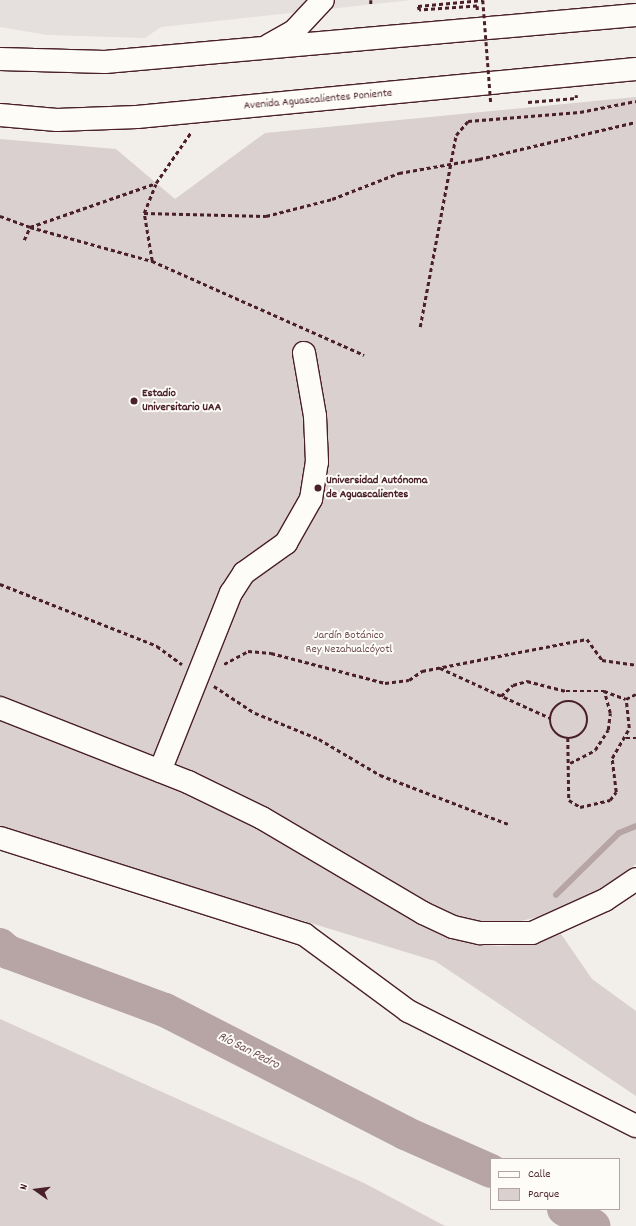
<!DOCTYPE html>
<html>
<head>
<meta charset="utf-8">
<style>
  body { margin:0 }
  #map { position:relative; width:636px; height:1226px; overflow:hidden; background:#f2efeb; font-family:Dekko,sans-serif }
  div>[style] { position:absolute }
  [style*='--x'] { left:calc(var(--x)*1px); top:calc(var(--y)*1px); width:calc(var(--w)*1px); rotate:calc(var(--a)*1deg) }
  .built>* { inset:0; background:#e5dfdd }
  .green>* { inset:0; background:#d9d0cf }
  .stream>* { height:5.5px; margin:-2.75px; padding:0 2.75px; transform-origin:2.75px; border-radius:2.75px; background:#b7a5a6 }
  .river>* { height:34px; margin:-17px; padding:0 17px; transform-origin:17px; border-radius:17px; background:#b7a5a6 }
  .path>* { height:2.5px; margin-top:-1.25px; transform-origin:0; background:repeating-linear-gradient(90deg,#4a1f2b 0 4px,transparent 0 7px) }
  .path>.ring { margin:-1.25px; padding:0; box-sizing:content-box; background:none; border:2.5px solid #4a1f2b; border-radius:50% }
  .roads { filter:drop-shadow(1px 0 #4a1f2b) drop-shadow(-1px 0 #4a1f2b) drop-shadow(0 1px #4a1f2b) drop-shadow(0 -1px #4a1f2b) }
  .minor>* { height:22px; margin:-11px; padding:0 11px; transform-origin:11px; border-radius:11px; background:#fdfcf7 }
  .major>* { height:22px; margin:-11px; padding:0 11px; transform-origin:11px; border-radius:11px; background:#fdfcf7 }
  .path-bridge>* { height:2.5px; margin-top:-1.25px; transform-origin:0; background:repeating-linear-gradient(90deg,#4a1f2b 0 4px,transparent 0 7px) }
  .dots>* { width:11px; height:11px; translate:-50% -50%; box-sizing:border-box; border:2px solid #fdfcf7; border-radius:50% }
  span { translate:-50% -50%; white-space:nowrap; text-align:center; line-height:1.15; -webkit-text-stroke:4px #fdfcf7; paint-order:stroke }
  .street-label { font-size:12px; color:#4a1f2b }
  .poi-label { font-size:12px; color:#4a1f2b; font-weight:700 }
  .left { translate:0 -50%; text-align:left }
  .park-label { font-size:12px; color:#6e4b54 }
  .water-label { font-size:13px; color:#704e56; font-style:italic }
  .legend { position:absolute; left:490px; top:1158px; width:130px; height:52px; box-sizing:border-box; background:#fdfcf7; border:1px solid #b5a4a5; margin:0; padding:5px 7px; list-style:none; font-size:12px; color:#4a1f2b }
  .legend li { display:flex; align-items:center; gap:8px; height:20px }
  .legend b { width:20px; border:1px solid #b5a4a5 }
  .north { position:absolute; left:16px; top:1170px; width:40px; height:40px; -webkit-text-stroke:3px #fdfcf7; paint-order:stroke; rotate:284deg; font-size:11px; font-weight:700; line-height:16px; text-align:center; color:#4a1f2b }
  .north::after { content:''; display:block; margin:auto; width:14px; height:18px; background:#4a1f2b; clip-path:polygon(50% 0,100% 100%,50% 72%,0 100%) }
</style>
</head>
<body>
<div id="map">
  <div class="built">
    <i style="clip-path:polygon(0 0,412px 0,161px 27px,145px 38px,47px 35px,0 27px)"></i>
  </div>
  <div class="green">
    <i style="clip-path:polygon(636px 97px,636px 864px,595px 894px,555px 913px,521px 921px,481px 921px,446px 913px,441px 934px,468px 943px,499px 946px,531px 944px,561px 934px,592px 979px,636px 1011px,636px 1096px,435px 961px,0 828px,0 139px,116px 149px,175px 199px,265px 133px)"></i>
    <i style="clip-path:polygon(0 1019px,364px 1183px,445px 1226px,0 1226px)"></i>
  </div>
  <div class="stream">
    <i style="--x:556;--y:895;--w:88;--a:-44.5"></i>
    <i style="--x:619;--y:833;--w:18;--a:-22"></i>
  </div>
  <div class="river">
    <i style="--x:0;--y:945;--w:11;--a:41"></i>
    <i style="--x:8;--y:952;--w:167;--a:20.3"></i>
    <i style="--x:165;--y:1010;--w:270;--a:27.1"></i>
    <i style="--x:405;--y:1133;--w:94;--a:23.8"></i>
    <i style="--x:564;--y:1209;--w:34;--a:30"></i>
  </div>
  <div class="path">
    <i style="--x:371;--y:0;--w:4;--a:90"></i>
    <i style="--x:477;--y:10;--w:4;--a:-90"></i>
    <i style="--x:477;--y:6;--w:58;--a:176.1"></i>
    <i style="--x:419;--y:10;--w:4;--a:-104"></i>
    <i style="--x:418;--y:6;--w:65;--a:-5.3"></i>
    <i style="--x:528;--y:102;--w:48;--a:-4.8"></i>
    <i style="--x:576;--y:98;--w:3;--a:-90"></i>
    <i style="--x:144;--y:213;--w:122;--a:1.4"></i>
    <i style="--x:266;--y:216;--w:68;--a:-14.4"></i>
    <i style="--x:332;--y:199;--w:72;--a:-21.2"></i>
    <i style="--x:399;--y:173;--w:81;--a:-9.9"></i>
    <i style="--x:479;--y:159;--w:161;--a:-13.3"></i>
    <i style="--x:0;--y:216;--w:32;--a:20"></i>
    <i style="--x:30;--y:227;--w:133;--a:-19.2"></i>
    <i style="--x:156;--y:183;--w:62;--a:-55.5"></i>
    <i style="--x:24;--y:240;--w:14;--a:-65"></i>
    <i style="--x:30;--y:227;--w:127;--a:15.6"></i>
    <i style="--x:152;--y:261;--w:232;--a:23.9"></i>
    <i style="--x:152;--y:261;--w:49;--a:-99.5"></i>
    <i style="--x:144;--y:213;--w:31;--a:-68"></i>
    <i style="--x:420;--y:327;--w:195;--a:-79.4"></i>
    <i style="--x:456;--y:135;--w:18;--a:-49"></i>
    <i style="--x:468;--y:121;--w:112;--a:-4.6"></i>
    <i style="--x:580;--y:112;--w:57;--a:-11.1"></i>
    <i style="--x:0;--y:584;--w:169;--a:21.5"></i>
    <i style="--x:157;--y:646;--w:31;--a:36"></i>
    <i style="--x:224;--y:664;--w:27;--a:-28"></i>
    <i style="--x:248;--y:651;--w:23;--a:5"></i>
    <i style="--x:271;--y:653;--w:118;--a:14.7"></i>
    <i style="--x:385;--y:683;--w:24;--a:-7"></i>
    <i style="--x:409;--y:680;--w:16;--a:-35"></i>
    <i style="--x:422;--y:671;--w:168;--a:-11"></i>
    <i style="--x:587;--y:639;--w:26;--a:54"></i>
    <i style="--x:602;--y:660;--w:34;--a:8"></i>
    <i style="--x:440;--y:668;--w:121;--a:24.4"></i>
    <i style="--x:214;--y:686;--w:49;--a:33.4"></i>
    <i style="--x:255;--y:713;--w:69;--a:22.1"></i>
    <i style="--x:319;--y:739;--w:71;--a:30.5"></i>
    <i style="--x:380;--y:775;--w:137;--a:20.9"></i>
    <i style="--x:501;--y:696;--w:16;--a:-43"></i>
    <i style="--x:513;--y:685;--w:15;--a:-16"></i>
    <i style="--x:527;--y:681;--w:40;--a:14.4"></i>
    <i style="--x:566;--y:691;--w:38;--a:0"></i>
    <i style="--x:604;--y:691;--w:23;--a:20"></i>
    <i style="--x:626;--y:699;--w:11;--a:-27"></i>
    <i class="ring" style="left:550px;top:701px;width:35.5px;height:35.5px"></i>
    <i style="--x:568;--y:738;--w:62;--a:89.1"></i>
    <i style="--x:569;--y:800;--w:13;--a:32"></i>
    <i style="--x:580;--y:807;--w:31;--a:-13"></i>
    <i style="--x:610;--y:800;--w:10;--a:-53"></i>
    <i style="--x:616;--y:792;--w:34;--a:-97"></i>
    <i style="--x:612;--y:758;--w:34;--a:-60"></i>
    <i style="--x:629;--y:728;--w:29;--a:-96"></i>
    <i style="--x:626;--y:738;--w:10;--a:0"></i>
    <i style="--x:570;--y:763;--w:28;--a:-27"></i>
    <i style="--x:595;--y:750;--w:24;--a:-57"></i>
    <i style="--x:608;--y:730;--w:17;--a:-83"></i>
    <i style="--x:610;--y:713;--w:23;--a:-105"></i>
  </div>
  <div class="roads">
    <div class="minor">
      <i style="--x:0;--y:708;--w:202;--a:21.5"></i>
      <i style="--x:188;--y:782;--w:82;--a:25.9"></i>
      <i style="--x:262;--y:818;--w:187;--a:30.5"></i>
      <i style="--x:423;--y:913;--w:33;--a:25"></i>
      <i style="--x:453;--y:927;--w:28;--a:13"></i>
      <i style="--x:480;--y:933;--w:52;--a:0"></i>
      <i style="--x:532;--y:933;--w:80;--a:-24.3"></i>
      <i style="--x:605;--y:900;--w:37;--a:-34"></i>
      <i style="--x:160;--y:771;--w:192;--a:-68.3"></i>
      <i style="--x:231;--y:593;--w:24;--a:-57"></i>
      <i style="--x:244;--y:573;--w:52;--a:-35.5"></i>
      <i style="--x:286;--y:543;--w:51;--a:-60.4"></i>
      <i style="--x:311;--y:499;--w:37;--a:-81"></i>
      <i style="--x:317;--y:462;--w:46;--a:-92.5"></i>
      <i style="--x:315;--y:416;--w:64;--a:-99.9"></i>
      <i style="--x:0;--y:838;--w:320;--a:17.6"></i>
      <i style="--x:305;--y:935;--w:128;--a:36.4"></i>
      <i style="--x:408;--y:1011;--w:255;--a:26.8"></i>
    </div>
    <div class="major">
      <i style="--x:269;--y:45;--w:29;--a:-29"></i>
      <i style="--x:294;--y:31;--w:42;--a:-46.9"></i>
      <i style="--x:0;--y:59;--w:105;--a:1.6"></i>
      <i style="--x:105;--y:62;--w:533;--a:-5.06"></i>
      <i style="--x:0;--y:115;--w:57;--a:5"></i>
      <i style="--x:57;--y:120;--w:80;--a:-2.1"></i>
      <i style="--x:137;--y:117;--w:501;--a:-5.49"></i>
    </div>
  </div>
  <div class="path-bridge">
    <i style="--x:483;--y:0;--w:105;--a:85.6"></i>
  </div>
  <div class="dots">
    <i style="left:134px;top:401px;background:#4a1f2b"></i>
    <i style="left:318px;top:488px;background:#4a1f2b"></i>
  </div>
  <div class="street-label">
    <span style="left:318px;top:100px;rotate:-5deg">Avenida Aguascalientes Poniente</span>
  </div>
  <div class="poi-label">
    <span class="left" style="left:142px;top:401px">Estadio<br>Universitario UAA</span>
    <span class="left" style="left:326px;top:488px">Universidad Autónoma<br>de Aguascalientes</span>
  </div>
  <div class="park-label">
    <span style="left:349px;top:643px">Jardín Botánico<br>Rey Nezahualcóyotl</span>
  </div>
  <div class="water-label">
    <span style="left:248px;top:1052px;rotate:27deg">Río San Pedro</span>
  </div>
  <ul class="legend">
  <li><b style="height:5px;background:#fdfcf7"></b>Calle</li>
  <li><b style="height:11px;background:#d9d0cf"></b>Parque</li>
  </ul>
  <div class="north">N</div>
</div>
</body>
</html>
